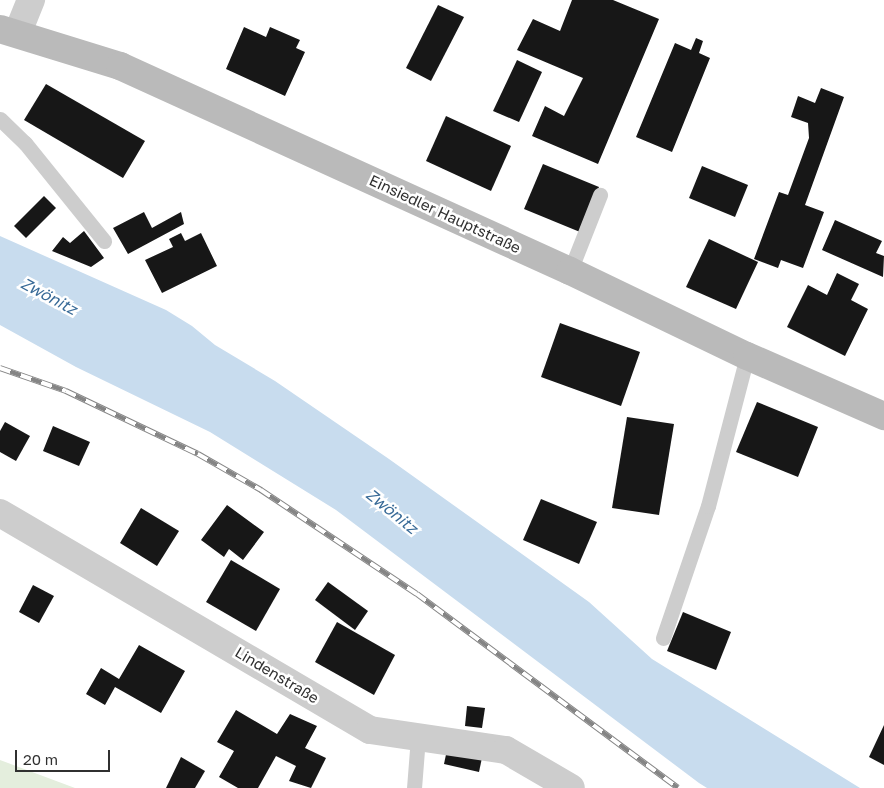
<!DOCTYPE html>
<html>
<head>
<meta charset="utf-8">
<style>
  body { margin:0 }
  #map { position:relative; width:884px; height:788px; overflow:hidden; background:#fff; font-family:"Golos Text",sans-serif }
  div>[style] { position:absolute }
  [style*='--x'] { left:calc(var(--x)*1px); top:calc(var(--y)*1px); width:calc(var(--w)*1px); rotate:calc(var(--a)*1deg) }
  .green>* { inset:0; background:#e4eedd }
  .water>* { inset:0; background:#c8dcee }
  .building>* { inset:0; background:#171717 }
  .service>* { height:15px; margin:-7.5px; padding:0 7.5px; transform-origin:7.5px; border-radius:7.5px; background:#cdcdcd }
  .minor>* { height:28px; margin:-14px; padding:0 14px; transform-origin:14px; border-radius:14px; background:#cdcdcd }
  .secondary>* { height:28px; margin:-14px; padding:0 14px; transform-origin:14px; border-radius:14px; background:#bababa }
  .rail>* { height:5.5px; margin-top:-2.75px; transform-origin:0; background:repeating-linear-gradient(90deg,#fff 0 11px,#858585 0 22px); box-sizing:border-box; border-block:1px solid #858585 }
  span { translate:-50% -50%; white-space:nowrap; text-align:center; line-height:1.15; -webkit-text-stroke:5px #fff; paint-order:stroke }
  .street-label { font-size:15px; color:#303030 }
  .water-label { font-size:16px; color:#386a97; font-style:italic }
  .scale { position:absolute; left:15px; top:750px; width:95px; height:22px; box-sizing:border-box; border:2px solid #303030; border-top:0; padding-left:6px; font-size:15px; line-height:18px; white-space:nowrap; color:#303030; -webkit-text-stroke:4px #fff; paint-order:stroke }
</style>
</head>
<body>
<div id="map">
  <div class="green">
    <i style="clip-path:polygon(0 760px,75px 788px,0 788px)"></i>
  </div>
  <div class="water">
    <i style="clip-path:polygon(0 236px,166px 310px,192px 326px,215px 345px,275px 381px,389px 459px,589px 602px,652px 659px,860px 788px,707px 788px,699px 783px,336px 510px,210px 432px,76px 367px,0 325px)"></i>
  </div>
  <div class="building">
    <i style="clip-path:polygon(572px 0,613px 0,659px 19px,598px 164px,532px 136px,545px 106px,564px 116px,583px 78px,517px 50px,533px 19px,560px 31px)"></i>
    <i style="clip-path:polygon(438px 5px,464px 17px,431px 81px,406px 68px)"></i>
    <i style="clip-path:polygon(244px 27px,266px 37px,270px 27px,300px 40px,296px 48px,305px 52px,285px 96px,226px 69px)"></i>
    <i style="clip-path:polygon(696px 38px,703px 41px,699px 53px,710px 58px,672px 152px,636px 137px,675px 43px,691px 50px)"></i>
    <i style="clip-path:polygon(517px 60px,542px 72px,519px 122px,493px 111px)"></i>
    <i style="clip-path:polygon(46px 84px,145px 141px,123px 178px,24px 120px)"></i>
    <i style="clip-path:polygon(821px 88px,844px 97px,805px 205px,824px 212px,803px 268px,781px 260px,778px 268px,754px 259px,779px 192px,788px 195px,809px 138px,808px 123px,791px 117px,798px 96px,815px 103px)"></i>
    <i style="clip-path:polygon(446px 116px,511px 146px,491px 191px,426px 161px)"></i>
    <i style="clip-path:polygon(543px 164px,599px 187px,580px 232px,524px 209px)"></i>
    <i style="clip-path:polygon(702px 166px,748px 185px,735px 217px,689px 198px)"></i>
    <i style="clip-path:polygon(44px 196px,56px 208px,26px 238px,14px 226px)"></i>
    <i style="clip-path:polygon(144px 212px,152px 228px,181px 212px,184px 224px,128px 254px,113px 228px)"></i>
    <i style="clip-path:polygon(835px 220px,882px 241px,876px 253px,884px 256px,883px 277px,822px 250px)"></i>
    <i style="clip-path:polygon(84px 231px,104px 258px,91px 267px,52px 251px,63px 237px,70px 243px)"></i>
    <i style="clip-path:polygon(181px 233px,185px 241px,201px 233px,217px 266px,162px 293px,145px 260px,173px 247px,169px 239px)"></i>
    <i style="clip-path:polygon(709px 239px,758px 262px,736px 309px,686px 287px)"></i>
    <i style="clip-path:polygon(837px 273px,859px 284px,851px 300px,868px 309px,845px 356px,787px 327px,808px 285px,827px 295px)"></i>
    <i style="clip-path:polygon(560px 323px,640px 352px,621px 406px,541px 377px)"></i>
    <i style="clip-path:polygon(757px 402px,818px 427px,798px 477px,736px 452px)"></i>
    <i style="clip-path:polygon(627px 417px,674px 424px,659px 515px,612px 508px)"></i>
    <i style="clip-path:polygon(5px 422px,30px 436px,16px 461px,0 452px,0 431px)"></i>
    <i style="clip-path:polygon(53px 426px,90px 442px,79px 466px,43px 451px)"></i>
    <i style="clip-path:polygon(541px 499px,597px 522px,579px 564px,523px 540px)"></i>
    <i style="clip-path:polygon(227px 505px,264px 532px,243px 560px,229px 549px,224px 557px,201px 540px)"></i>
    <i style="clip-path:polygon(141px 508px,179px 531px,157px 566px,120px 543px)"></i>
    <i style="clip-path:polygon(231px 560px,280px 589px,256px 631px,206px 602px)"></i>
    <i style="clip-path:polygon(328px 582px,368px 611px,355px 630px,315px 600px)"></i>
    <i style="clip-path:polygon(33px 585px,54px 596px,39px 623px,19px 612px)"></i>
    <i style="clip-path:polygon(683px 612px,731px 632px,716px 670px,667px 651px)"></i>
    <i style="clip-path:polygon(337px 622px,395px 655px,374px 695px,315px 662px)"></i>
    <i style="clip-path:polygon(139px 645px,185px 671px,161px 713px,115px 687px,105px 705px,86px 694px,101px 668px,119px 679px)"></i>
    <i style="clip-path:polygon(467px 706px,485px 708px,482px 728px,465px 726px)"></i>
    <i style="clip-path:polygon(236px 710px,277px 734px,290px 714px,317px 726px,305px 748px,326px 758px,311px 788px,289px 781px,296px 766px,276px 756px,258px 788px,238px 788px,219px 777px,234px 751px,217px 742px)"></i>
    <i style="clip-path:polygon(884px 725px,884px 765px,869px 757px)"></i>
    <i style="clip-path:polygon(448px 745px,483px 753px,479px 772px,444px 764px)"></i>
    <i style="clip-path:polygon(181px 757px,205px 771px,195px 788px,166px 788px)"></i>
  </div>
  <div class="service">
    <i style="--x:0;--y:119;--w:35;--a:44"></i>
    <i style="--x:25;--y:143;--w:126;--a:51.1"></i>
    <i style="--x:570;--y:271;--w:82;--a:-68.5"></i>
    <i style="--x:663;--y:638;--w:139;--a:-71.2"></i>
    <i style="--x:708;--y:506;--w:155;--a:-75.4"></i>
    <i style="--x:414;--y:788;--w:51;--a:-85.5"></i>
  </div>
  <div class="minor">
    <i style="--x:18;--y:32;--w:35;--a:-68"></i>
    <i style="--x:0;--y:513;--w:429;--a:30.4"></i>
    <i style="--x:370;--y:730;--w:137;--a:8.4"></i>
    <i style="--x:506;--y:750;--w:75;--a:30.3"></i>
  </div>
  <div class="secondary">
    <i style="--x:0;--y:29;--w:126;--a:17.1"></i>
    <i style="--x:120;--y:66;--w:494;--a:24.5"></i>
    <i style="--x:570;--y:271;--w:196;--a:25.7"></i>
    <i style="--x:747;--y:356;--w:150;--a:23.7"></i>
  </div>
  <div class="rail">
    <i style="--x:0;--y:368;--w:70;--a:19.2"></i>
    <i style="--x:66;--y:391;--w:146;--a:25.5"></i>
    <i style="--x:198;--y:454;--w:73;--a:29.7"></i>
    <i style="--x:261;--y:490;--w:187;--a:33.7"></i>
    <i style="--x:417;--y:594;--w:325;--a:36.6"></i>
  </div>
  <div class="street-label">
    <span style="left:445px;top:214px;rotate:25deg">Einsiedler Hauptstraße</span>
    <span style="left:277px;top:675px;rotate:31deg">Lindenstraße</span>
  </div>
  <div class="water-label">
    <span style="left:49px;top:296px;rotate:28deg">Zwönitz</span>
    <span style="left:392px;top:511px;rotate:39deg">Zwönitz</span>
  </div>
  <div class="scale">20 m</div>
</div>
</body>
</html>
